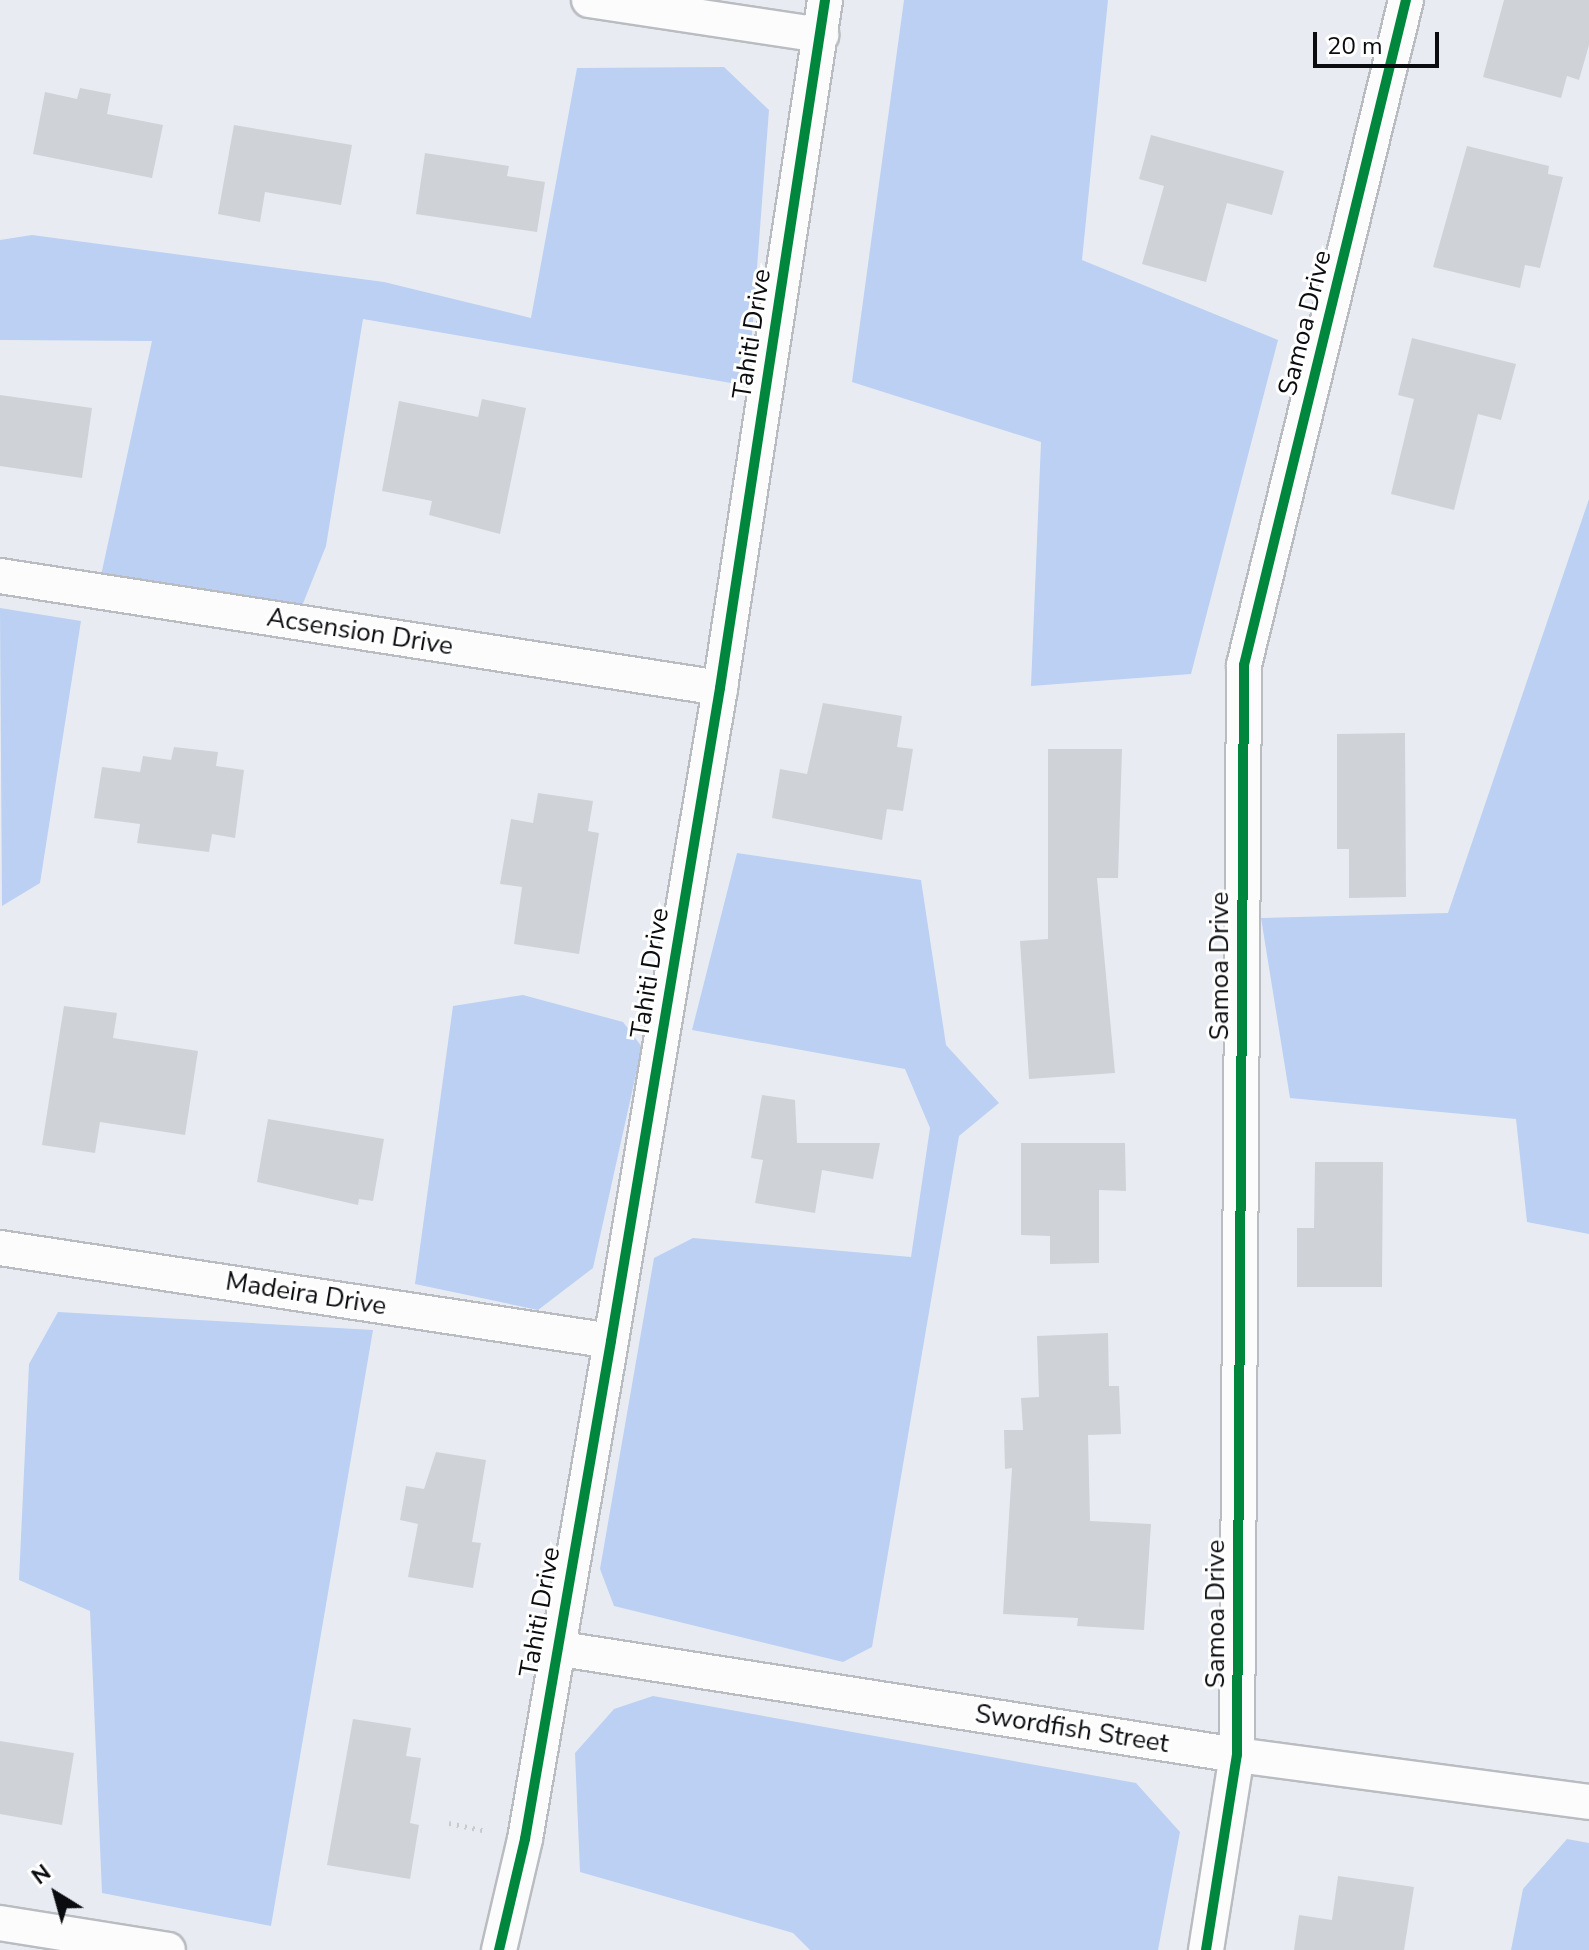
<!DOCTYPE html>
<html>
<head>
<meta charset="utf-8">
<style>
  body { margin:0 }
  #map { position:relative; width:1589px; height:1950px; overflow:hidden; background:#e8ecf2; font-family:"Nunito Sans",sans-serif }
  div>[style] { position:absolute }
  [style*='--x'] { left:calc(var(--x)*1px); top:calc(var(--y)*1px); width:calc(var(--w)*1px); rotate:calc(var(--a)*1deg) }
  .forest>* { inset:0; background:#bbd0f2 }
  .building>* { inset:0; background:#cfd2d6 }
  .path>* { height:5px; margin-top:-2.5px; transform-origin:0; background:repeating-linear-gradient(90deg,#c9cacc 0 2px,transparent 0 8px) }
  .roads { filter:drop-shadow(2px 0 #b9bcc0) drop-shadow(-2px 0 #b9bcc0) drop-shadow(0 2px #b9bcc0) drop-shadow(0 -2px #b9bcc0) }
  .street>* { height:34px; margin:-17px; padding:0 17px; transform-origin:17px; border-radius:17px; background:#fcfcfd }
  .cycleway>* { height:10px; margin:-5px; padding:0 5px; transform-origin:5px; border-radius:5px; background:#00873e }
  span { translate:-50% -50%; white-space:nowrap; text-align:center; line-height:1.15; -webkit-text-stroke:6px #fff; paint-order:stroke }
  .street-label { font-size:26px; color:#0a0c0f }
  .north { position:absolute; left:16px; top:1854px; width:80px; height:80px; -webkit-text-stroke:6px #fff; paint-order:stroke; rotate:323deg; font-size:22px; font-weight:700; line-height:32px; text-align:center; color:#0a0c0f }
  .north::after { content:''; display:block; margin:auto; width:28px; height:36px; background:#0a0c0f; clip-path:polygon(50% 0,100% 100%,50% 72%,0 100%) }
  .scale { position:absolute; left:1313px; top:32px; width:126px; height:36px; box-sizing:border-box; border:4px solid #0a0c0f; border-top:0; padding-left:10px; font-size:24px; line-height:28px; white-space:nowrap; color:#0a0c0f; -webkit-text-stroke:6px #fff; paint-order:stroke }
</style>
</head>
<body>
<div id="map">
  <div class="forest">
    <i style="clip-path:polygon(904px 0,1108px 0,1082px 260px,1278px 340px,1191px 674px,1031px 686px,1041px 442px,852px 382px)"></i>
    <i style="clip-path:polygon(724px 67px,769px 110px,748px 386px,363px 319px,326px 546px,302px 606px,100px 580px,152px 341px,0 340px,0 240px,32px 235px,384px 282px,531px 318px,577px 68px)"></i>
    <i style="clip-path:polygon(1589px 499px,1589px 1234px,1527px 1222px,1516px 1119px,1290px 1098px,1261px 918px,1448px 913px)"></i>
    <i style="clip-path:polygon(0 608px,81px 621px,40px 883px,2px 906px)"></i>
    <i style="clip-path:polygon(737px 853px,921px 880px,946px 1045px,999px 1103px,959px 1136px,872px 1647px,843px 1662px,614px 1606px,600px 1569px,654px 1258px,693px 1238px,911px 1257px,930px 1128px,905px 1069px,692px 1030px)"></i>
    <i style="clip-path:polygon(523px 995px,623px 1022px,642px 1047px,593px 1268px,538px 1310px,415px 1284px,453px 1006px)"></i>
    <i style="clip-path:polygon(58px 1312px,373px 1330px,271px 1926px,102px 1893px,90px 1611px,19px 1580px,29px 1364px)"></i>
    <i style="clip-path:polygon(653px 1696px,1136px 1783px,1180px 1832px,1158px 1950px,810px 1950px,793px 1933px,580px 1872px,575px 1753px,614px 1709px)"></i>
    <i style="clip-path:polygon(1567px 1839px,1589px 1843px,1589px 1950px,1511px 1950px,1523px 1889px)"></i>
  </div>
  <div class="building">
    <i style="clip-path:polygon(1504px 0,1589px 0,1589px 45px,1579px 80px,1567px 76px,1561px 98px,1483px 77px)"></i>
    <i style="clip-path:polygon(80px 88px,111px 94px,107px 114px,163px 125px,152px 178px,33px 154px,45px 92px,77px 99px)"></i>
    <i style="clip-path:polygon(234px 125px,352px 145px,341px 205px,265px 192px,260px 222px,218px 214px)"></i>
    <i style="clip-path:polygon(1151px 135px,1284px 171px,1272px 215px,1227px 203px,1206px 282px,1142px 264px,1164px 186px,1139px 179px)"></i>
    <i style="clip-path:polygon(1467px 146px,1549px 166px,1548px 174px,1563px 177px,1540px 268px,1525px 265px,1520px 288px,1433px 267px)"></i>
    <i style="clip-path:polygon(425px 153px,509px 166px,507px 176px,545px 182px,537px 232px,416px 214px)"></i>
    <i style="clip-path:polygon(1412px 338px,1516px 364px,1501px 420px,1478px 414px,1454px 510px,1391px 494px,1414px 399px,1398px 395px)"></i>
    <i style="clip-path:polygon(0 395px,92px 408px,82px 478px,0 466px)"></i>
    <i style="clip-path:polygon(482px 399px,526px 408px,500px 534px,429px 515px,432px 501px,382px 491px,399px 401px,478px 417px)"></i>
    <i style="clip-path:polygon(823px 703px,902px 716px,897px 747px,913px 749px,903px 811px,887px 809px,882px 840px,772px 818px,780px 769px,807px 774px)"></i>
    <i style="clip-path:polygon(1405px 733px,1406px 897px,1349px 898px,1349px 849px,1337px 849px,1337px 734px)"></i>
    <i style="clip-path:polygon(174px 747px,218px 752px,216px 766px,244px 770px,235px 838px,212px 834px,209px 852px,137px 843px,140px 824px,94px 818px,102px 767px,140px 772px,143px 756px,171px 760px)"></i>
    <i style="clip-path:polygon(1048px 749px,1122px 749px,1118px 878px,1097px 878px,1115px 1073px,1029px 1079px,1020px 941px,1048px 939px)"></i>
    <i style="clip-path:polygon(538px 793px,593px 801px,588px 831px,599px 833px,579px 954px,514px 944px,522px 887px,500px 884px,511px 819px,533px 823px)"></i>
    <i style="clip-path:polygon(64px 1006px,117px 1013px,113px 1038px,198px 1051px,185px 1135px,100px 1122px,95px 1153px,42px 1145px)"></i>
    <i style="clip-path:polygon(762px 1095px,795px 1100px,797px 1143px,880px 1143px,873px 1179px,822px 1170px,815px 1213px,755px 1203px,763px 1160px,751px 1158px)"></i>
    <i style="clip-path:polygon(268px 1119px,384px 1139px,373px 1201px,359px 1199px,358px 1205px,257px 1182px)"></i>
    <i style="clip-path:polygon(1021px 1143px,1125px 1143px,1126px 1191px,1099px 1190px,1099px 1263px,1050px 1264px,1050px 1236px,1021px 1235px)"></i>
    <i style="clip-path:polygon(1315px 1162px,1383px 1162px,1382px 1287px,1297px 1287px,1297px 1228px,1314px 1228px)"></i>
    <i style="clip-path:polygon(1108px 1333px,1109px 1386px,1119px 1386px,1121px 1434px,1088px 1435px,1090px 1521px,1151px 1524px,1144px 1630px,1077px 1626px,1078px 1618px,1003px 1614px,1012px 1468px,1005px 1469px,1004px 1430px,1023px 1430px,1021px 1398px,1039px 1397px,1037px 1336px)"></i>
    <i style="clip-path:polygon(436px 1452px,486px 1460px,472px 1542px,481px 1543px,473px 1588px,408px 1577px,418px 1524px,400px 1520px,406px 1486px,424px 1489px)"></i>
    <i style="clip-path:polygon(353px 1719px,411px 1728px,406px 1756px,421px 1758px,410px 1823px,419px 1825px,410px 1879px,327px 1865px)"></i>
    <i style="clip-path:polygon(0 1741px,74px 1753px,62px 1825px,0 1814px)"></i>
    <i style="clip-path:polygon(1338px 1876px,1414px 1887px,1404px 1950px,1294px 1950px,1299px 1915px,1332px 1920px)"></i>
  </div>
  <div class="path">
    <i style="--x:449;--y:1823;--w:39;--a:12"></i>
  </div>
  <div class="roads">
    <div class="street">
      <i style="--x:589;--y:0;--w:235;--a:8.6"></i>
      <i style="--x:0;--y:576;--w:729;--a:8.84"></i>
      <i style="--x:0;--y:1248;--w:618;--a:8.65"></i>
      <i style="--x:555;--y:1648;--w:690;--a:8.92"></i>
      <i style="--x:1237;--y:1755;--w:355;--a:7.6"></i>
      <i style="--x:0;--y:1923;--w:170;--a:9.1"></i>
      <i style="--x:499;--y:1950;--w:114;--a:-76.8"></i>
      <i style="--x:525;--y:1839;--w:505;--a:-80.2"></i>
      <i style="--x:611;--y:1341;--w:662;--a:-80.52"></i>
      <i style="--x:720;--y:688;--w:696;--a:-81.32"></i>
      <i style="--x:1206;--y:1950;--w:197;--a:-81"></i>
      <i style="--x:1237;--y:1755;--w:1090;--a:-89.63"></i>
      <i style="--x:1244;--y:665;--w:684;--a:-76.31"></i>
    </div>
  </div>
  <div class="cycleway">
    <i style="--x:499;--y:1950;--w:114;--a:-76.8"></i>
    <i style="--x:525;--y:1839;--w:505;--a:-80.2"></i>
    <i style="--x:611;--y:1341;--w:662;--a:-80.52"></i>
    <i style="--x:720;--y:688;--w:696;--a:-81.32"></i>
    <i style="--x:1206;--y:1950;--w:197;--a:-81"></i>
    <i style="--x:1237;--y:1755;--w:1090;--a:-89.63"></i>
    <i style="--x:1244;--y:665;--w:684;--a:-76.31"></i>
  </div>
  <div class="street-label">
    <span style="left:1305px;top:323px;rotate:-76deg">Samoa Drive</span>
    <span style="left:752px;top:334px;rotate:-81deg">Tahiti Drive</span>
    <span style="left:360px;top:632px;rotate:9deg">Acsension Drive</span>
    <span style="left:1220px;top:966px;rotate:-90deg">Samoa Drive</span>
    <span style="left:650px;top:973px;rotate:-81deg">Tahiti Drive</span>
    <span style="left:306px;top:1294px;rotate:9deg">Madeira Drive</span>
    <span style="left:540px;top:1612px;rotate:-80deg">Tahiti Drive</span>
    <span style="left:1216px;top:1614px;rotate:-90deg">Samoa Drive</span>
    <span style="left:1072px;top:1729px;rotate:9deg">Swordfish Street</span>
  </div>
  <div class="north">N</div>
  <div class="scale">20 m</div>
</div>
</body>
</html>
